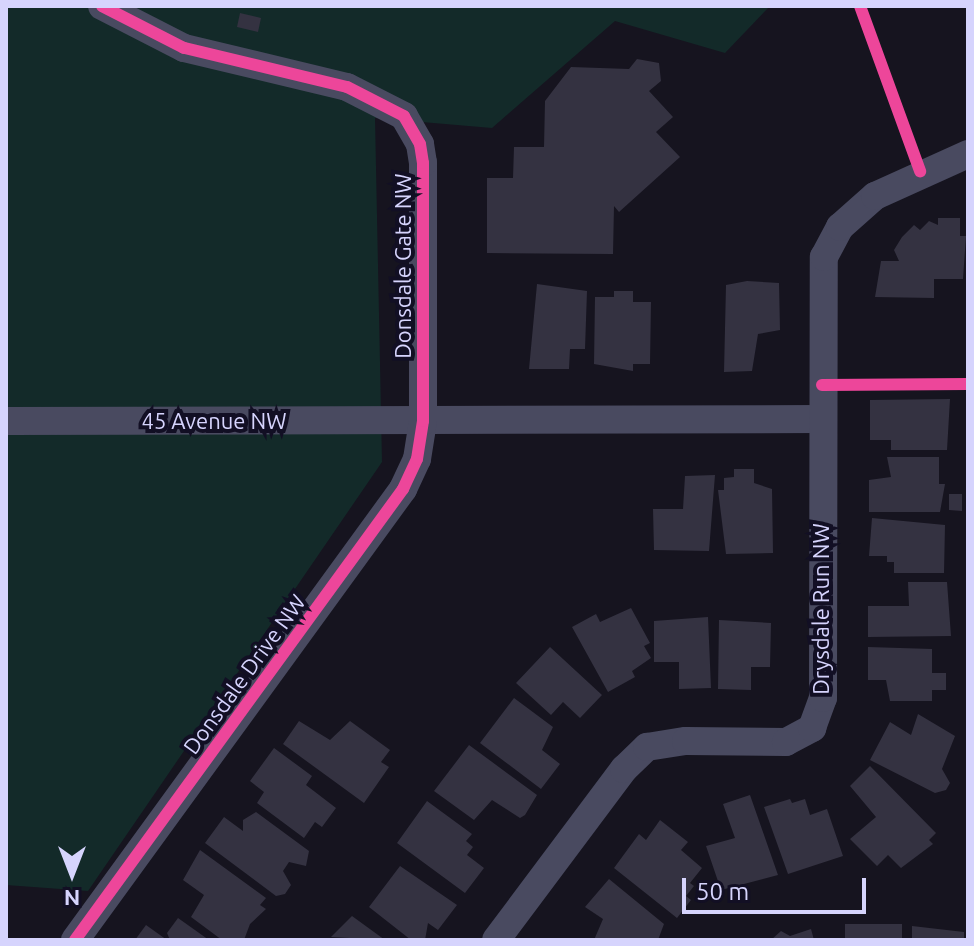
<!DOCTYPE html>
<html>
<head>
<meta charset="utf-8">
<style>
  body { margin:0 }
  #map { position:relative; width:974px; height:946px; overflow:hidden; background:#16141f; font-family:Ubuntu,sans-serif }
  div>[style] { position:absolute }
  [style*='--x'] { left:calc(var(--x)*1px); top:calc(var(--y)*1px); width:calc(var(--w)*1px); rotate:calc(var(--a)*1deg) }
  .green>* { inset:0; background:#132a29 }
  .building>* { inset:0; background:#343241 }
  .minor>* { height:28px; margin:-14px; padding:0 14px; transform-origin:14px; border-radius:14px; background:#494a60 }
  .cycleway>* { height:12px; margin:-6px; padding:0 6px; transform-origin:6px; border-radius:6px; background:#ed469a }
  span { translate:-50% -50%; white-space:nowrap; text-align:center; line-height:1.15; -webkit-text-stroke:8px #120f24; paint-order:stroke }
  .street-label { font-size:22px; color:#d6d4fd }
  .frame { position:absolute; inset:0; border:8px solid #d6d4fd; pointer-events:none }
  .north { position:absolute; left:32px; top:834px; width:80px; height:80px; -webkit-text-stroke:6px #120f24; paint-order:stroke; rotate:180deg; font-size:22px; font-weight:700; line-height:32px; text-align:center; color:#d6d4fd }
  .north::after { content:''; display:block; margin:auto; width:28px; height:36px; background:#d6d4fd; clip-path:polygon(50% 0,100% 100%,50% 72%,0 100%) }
  .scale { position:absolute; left:682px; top:878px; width:184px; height:36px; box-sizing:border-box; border:4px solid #d6d4fd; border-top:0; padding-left:10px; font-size:24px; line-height:28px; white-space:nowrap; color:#d6d4fd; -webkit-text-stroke:6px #120f24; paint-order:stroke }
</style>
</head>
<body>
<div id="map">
  <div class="green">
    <i style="clip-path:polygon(6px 6px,770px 6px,725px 53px,615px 21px,492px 128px,375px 118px,382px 462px,88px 891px,6px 885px)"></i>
  </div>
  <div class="building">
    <i style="clip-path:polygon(240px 13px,261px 18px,258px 32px,237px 27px)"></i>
    <i style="clip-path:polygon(637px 59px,659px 63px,661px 81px,649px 91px,673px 117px,656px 132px,680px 157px,619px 212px,614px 206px,613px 254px,487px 253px,487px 178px,513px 178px,514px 147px,544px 147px,545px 101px,571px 67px,629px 69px)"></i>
    <i style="clip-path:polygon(938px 218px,960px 218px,960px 236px,966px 236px,963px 279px,934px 279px,934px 298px,875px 297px,881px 261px,899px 261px,894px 250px,902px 237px,914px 225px,920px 230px,929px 221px,938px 225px)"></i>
    <i style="clip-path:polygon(747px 281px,779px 283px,780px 330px,758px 334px,752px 371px,724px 372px,726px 285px)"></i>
    <i style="clip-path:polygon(537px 284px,587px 291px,585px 349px,570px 349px,569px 369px,529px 369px)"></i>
    <i style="clip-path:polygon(614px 291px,633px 291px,633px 302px,651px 302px,650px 364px,633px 364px,633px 371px,594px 364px,595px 297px,614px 297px)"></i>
    <i style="clip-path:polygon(950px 399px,947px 450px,891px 450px,891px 440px,870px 440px,870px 400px)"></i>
    <i style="clip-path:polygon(887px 457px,939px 457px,939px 484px,945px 484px,940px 512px,869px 512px,869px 480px,891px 477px)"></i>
    <i style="clip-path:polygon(734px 469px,754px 469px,754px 483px,772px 489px,773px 553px,726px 554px,718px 490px,724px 490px,724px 478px,734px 477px)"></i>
    <i style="clip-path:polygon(715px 475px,709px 551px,654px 550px,653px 509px,683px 509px,685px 476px)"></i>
    <i style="clip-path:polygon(949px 494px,962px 494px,962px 511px,949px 510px)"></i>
    <i style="clip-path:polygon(872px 518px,945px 525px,944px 573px,894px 573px,894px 562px,887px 562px,887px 556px,869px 556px)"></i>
    <i style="clip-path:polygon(908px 582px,947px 582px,951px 636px,868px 637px,868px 606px,909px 606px)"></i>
    <i style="clip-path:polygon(631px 608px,650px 643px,644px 646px,651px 658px,632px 671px,635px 677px,608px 692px,572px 627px,596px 614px,600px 622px)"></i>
    <i style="clip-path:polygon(708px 617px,711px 688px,679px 689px,679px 662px,654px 662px,654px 621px)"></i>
    <i style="clip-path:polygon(719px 620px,771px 623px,770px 667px,751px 667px,751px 690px,718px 689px)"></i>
    <i style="clip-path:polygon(550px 647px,602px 695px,580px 718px,563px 702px,551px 715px,516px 683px)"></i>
    <i style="clip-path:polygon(868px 647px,932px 649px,932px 673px,946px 673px,946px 690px,932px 690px,932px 701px,890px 701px,886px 680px,868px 680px)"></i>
    <i style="clip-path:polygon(514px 698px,553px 727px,542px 750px,560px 764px,541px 789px,480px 743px)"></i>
    <i style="clip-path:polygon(918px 714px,955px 736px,942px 769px,950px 783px,946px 790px,935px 793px,870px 760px,890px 722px,911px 735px)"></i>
    <i style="clip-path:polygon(299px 721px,330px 740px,350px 721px,390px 750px,381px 762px,389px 767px,364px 803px,283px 744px)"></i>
    <i style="clip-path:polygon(469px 745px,537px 795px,525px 815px,520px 818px,492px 800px,474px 820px,434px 791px)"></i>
    <i style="clip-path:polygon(274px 748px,312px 776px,306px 785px,336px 808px,322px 827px,315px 822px,304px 838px,257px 803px,264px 792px,250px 781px)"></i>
    <i style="clip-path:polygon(870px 766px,936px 833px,929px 840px,933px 844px,901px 868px,888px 855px,877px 866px,850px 839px,876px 817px,850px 786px)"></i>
    <i style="clip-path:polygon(750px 795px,778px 875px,721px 890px,706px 846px,735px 838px,723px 804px)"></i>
    <i style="clip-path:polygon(790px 799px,792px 803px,805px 799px,810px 815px,827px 809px,843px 856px,788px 874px,764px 807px)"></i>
    <i style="clip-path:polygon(427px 801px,472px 834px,466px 841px,473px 847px,467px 855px,484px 868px,465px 893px,397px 843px)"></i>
    <i style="clip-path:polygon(256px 812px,309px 851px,306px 866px,289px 862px,283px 871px,291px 885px,285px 894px,276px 896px,205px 843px,224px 817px,243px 831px,243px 820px)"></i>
    <i style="clip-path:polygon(660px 820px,688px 842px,681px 850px,702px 868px,690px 883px,694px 886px,686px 896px,691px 900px,677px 918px,614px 868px,639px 834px,646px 840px)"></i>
    <i style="clip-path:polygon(200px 850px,266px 898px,260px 905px,266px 909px,250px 924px,244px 940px,222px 940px,191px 917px,204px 895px,183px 880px)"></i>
    <i style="clip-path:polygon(400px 866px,457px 905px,438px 930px,428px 923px,425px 940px,411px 940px,369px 907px)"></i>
    <i style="clip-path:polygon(609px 879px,664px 924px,658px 940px,594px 940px,603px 919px,585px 907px)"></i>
    <i style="clip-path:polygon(352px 916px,385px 940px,331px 937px)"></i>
    <i style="clip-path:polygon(178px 918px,209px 940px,170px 940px,167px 933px)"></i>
    <i style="clip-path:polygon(845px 924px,902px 924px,902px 940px,845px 940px)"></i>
    <i style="clip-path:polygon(146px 925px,167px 940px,135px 940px)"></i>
    <i style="clip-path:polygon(912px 926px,964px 932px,964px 940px,912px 940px)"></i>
    <i style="clip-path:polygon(811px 929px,814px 940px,771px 940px,781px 931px,790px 936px)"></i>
  </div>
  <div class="minor">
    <i style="--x:6;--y:421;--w:815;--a:-0.14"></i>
    <i style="--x:75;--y:940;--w:558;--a:-53.97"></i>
    <i style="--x:403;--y:489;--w:33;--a:-65"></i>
    <i style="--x:417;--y:459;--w:38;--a:-81"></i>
    <i style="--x:423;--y:421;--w:258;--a:-90"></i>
    <i style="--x:423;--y:163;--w:19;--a:-99"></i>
    <i style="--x:420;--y:144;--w:32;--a:-120"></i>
    <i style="--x:404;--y:116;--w:64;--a:-153"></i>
    <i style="--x:347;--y:87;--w:168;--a:-166.5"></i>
    <i style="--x:184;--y:48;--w:92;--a:-152.9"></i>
    <i style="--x:496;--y:940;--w:214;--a:-53.2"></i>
    <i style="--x:624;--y:769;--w:32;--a:-44"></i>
    <i style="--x:647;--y:747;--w:39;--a:-9"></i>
    <i style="--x:686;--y:741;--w:100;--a:0.6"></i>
    <i style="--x:786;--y:742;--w:30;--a:-28"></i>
    <i style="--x:812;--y:728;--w:32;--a:-70"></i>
    <i style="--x:823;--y:698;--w:441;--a:-89.9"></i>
    <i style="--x:824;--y:257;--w:34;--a:-62"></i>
    <i style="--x:840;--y:227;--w:47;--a:-41.5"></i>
    <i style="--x:875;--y:196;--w:102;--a:-24.3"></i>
  </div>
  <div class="cycleway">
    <i style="--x:860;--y:6;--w:176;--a:70"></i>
    <i style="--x:822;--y:385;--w:146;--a:-0.4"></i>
    <i style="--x:75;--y:940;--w:558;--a:-53.97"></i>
    <i style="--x:403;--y:489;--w:33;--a:-65"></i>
    <i style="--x:417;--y:459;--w:38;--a:-81"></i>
    <i style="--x:423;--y:421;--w:258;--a:-90"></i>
    <i style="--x:423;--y:163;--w:19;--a:-99"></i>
    <i style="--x:420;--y:144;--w:32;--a:-120"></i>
    <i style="--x:404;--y:116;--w:64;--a:-153"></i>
    <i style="--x:347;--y:87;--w:168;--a:-166.5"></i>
    <i style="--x:184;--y:48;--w:92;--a:-152.9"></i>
  </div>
  <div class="street-label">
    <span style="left:403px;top:266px;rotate:-90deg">Donsdale Gate NW</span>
    <span style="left:214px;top:421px">45 Avenue NW</span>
    <span style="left:821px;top:609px;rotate:-90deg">Drysdale Run NW</span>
    <span style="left:244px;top:674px;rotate:-54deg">Donsdale Drive NW</span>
  </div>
  <div class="frame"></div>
  <div class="north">N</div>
  <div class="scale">50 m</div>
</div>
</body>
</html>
